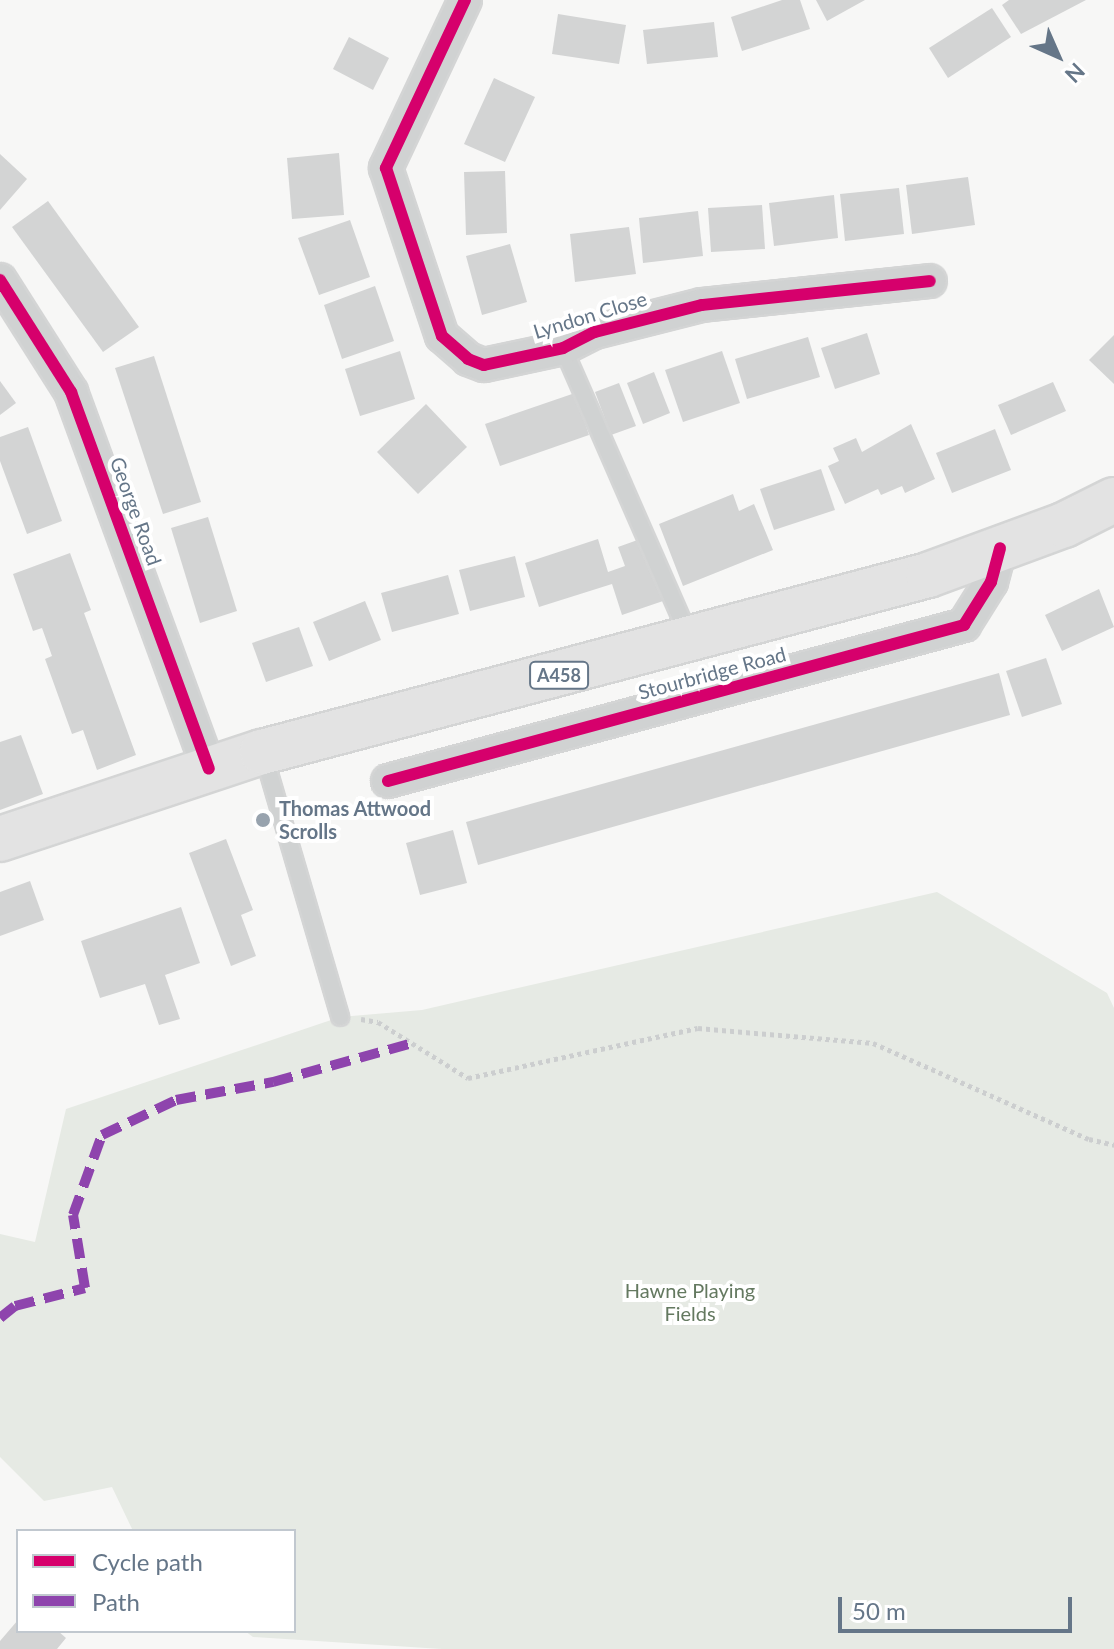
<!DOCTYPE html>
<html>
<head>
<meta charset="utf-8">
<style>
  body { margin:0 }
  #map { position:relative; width:1114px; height:1649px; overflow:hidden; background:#f7f7f6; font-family:Lato,sans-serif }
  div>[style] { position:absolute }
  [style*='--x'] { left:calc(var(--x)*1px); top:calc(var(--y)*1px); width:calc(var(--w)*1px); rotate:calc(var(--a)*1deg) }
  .green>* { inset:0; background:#e6eae4 }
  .building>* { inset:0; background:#d3d4d4 }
  .path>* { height:5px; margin-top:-2.5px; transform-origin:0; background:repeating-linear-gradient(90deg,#cccecf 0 4px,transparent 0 8px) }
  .roads { filter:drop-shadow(2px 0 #d4d5d5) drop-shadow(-2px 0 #d4d5d5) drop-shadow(0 2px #d4d5d5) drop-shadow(0 -2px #d4d5d5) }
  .lane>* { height:16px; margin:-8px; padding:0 8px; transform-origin:8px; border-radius:8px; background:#d0d2d2 }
  .street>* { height:32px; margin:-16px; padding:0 16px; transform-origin:16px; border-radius:16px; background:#d0d2d2 }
  .highway>* { height:44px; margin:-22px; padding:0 22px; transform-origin:22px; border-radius:22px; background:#e3e3e3 }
  .quiet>* { height:10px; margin-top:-5px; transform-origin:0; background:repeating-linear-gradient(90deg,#8e44ad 0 20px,transparent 0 30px) }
  .cycleway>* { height:12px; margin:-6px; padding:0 6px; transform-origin:6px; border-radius:6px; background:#d6006c }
  .dots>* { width:22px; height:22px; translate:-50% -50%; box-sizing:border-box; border:4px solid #fff; border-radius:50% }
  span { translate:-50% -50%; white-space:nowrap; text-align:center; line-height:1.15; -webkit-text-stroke:8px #fff; paint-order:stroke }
  .shield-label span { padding:2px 6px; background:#fff; border:2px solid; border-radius:6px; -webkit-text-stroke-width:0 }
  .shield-label { font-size:18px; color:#657688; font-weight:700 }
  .street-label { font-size:20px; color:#657688 }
  .poi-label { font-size:20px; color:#657688; font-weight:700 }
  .left { translate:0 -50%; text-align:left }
  .park-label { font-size:20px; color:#647960 }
  .legend { position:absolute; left:16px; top:1529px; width:280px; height:104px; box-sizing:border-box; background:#fff; border:2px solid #c1c8cf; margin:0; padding:10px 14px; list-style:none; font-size:24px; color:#657688 }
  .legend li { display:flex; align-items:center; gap:16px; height:40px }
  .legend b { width:40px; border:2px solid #c1c8cf }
  .north { position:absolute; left:1018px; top:16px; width:80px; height:80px; -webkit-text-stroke:6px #fff; paint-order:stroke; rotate:135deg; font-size:22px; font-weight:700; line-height:32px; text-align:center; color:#657688 }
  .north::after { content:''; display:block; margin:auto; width:28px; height:36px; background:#657688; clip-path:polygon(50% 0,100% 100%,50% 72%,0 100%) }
  .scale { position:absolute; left:838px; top:1597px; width:234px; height:36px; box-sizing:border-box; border:4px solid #657688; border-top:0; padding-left:10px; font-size:24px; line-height:28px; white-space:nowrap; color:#657688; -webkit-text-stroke:6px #fff; paint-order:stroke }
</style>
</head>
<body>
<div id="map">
  <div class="green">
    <i style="clip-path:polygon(937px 892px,1107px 993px,1114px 1008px,1114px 1649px,442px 1649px,253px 1637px,245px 1631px,294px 1631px,294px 1531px,133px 1531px,112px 1487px,44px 1501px,0 1457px,0 1234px,35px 1242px,66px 1109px,340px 1017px,422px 1010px)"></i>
  </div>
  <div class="building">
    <i style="clip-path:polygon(782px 0,800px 0,810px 29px,742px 51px,731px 17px)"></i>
    <i style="clip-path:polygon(816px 0,865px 0,827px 21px)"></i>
    <i style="clip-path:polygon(1009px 0,1086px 0,1021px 34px,1002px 5px)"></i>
    <i style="clip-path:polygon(992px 8px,1011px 37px,948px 78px,929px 48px)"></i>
    <i style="clip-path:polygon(558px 14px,626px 25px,619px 64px,552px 54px)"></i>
    <i style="clip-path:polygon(714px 22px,718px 57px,647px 64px,643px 30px)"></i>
    <i style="clip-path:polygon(349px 37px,389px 58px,373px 90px,333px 69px)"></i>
    <i style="clip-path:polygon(494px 78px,535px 97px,505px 162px,464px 144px)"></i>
    <i style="clip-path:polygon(339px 153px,344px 215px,292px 219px,287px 158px)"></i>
    <i style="clip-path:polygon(0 154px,27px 179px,0 210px)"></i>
    <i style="clip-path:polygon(505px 171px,507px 233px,466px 235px,464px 172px)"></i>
    <i style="clip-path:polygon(968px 177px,975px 225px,912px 234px,906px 185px)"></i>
    <i style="clip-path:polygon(899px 188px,904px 234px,845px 241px,840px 194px)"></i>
    <i style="clip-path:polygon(834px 195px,838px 238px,774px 246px,769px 203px)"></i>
    <i style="clip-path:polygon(48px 201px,139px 327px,103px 352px,12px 227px)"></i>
    <i style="clip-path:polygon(762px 205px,765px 249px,711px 252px,708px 208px)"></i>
    <i style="clip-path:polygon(698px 211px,703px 256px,643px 263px,639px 218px)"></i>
    <i style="clip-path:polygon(350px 220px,370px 277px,319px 295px,298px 238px)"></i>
    <i style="clip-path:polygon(629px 227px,636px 274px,575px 282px,570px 234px)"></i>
    <i style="clip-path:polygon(510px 244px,527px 302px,482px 315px,466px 256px)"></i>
    <i style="clip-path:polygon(375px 286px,394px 341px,342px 359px,324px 305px)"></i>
    <i style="clip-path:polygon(867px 333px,880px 374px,835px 389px,821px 348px)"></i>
    <i style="clip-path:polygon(1114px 335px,1114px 384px,1089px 360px)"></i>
    <i style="clip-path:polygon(808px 337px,820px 377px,747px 399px,735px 359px)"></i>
    <i style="clip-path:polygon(400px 351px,415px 399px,360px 416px,345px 369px)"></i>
    <i style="clip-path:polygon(722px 351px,740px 403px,683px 422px,665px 370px)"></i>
    <i style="clip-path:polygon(154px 356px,201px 502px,163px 514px,115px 368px)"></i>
    <i style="clip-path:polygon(654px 372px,670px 413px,643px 424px,627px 383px)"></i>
    <i style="clip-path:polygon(0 381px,16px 403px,0 415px)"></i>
    <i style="clip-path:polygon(1053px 382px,1066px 411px,1011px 435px,998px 405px)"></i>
    <i style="clip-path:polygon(619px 383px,636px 426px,611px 435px,595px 392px)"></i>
    <i style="clip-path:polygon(575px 393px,589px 435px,500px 466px,485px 424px)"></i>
    <i style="clip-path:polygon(426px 404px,467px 447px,418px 494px,377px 452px)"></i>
    <i style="clip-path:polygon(911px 424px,935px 479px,905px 493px,902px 486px,881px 495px,878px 489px,845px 504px,828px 466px,839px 461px,833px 448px,856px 438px,862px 452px)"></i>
    <i style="clip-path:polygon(28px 427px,62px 521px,27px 534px,0 461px,0 437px)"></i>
    <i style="clip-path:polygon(995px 429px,1011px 470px,952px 493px,936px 453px)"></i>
    <i style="clip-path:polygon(821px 469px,835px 510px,774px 530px,760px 489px)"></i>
    <i style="clip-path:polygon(733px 494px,739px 511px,754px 504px,773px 550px,683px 586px,659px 524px)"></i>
    <i style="clip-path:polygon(208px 517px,237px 611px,200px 623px,171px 528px)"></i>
    <i style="clip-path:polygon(646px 537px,666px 600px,622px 615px,612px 584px,539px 607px,525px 563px,598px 539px,608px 572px,625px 566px,618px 547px)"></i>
    <i style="clip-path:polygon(70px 553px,91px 610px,84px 613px,136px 755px,97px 770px,83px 730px,72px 734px,45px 659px,52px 656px,42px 628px,33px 631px,13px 574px)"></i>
    <i style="clip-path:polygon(515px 556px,525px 597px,470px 611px,459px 570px)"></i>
    <i style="clip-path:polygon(448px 575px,459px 614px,392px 632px,381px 593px)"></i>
    <i style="clip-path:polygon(1099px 589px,1114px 627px,1062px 651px,1045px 615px)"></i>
    <i style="clip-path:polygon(365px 601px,381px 640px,329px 661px,313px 622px)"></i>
    <i style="clip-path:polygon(299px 627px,313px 666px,266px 682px,252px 643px)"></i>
    <i style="clip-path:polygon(1046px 658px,1062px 704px,1022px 717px,1006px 671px)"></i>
    <i style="clip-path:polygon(999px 673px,1010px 715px,478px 865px,466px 822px)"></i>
    <i style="clip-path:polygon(21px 735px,43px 794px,0 810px,0 742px)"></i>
    <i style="clip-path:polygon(453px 830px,467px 883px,420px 895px,406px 843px)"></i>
    <i style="clip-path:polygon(226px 839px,253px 910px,241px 915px,256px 956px,231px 966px,189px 853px)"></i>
    <i style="clip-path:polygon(30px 881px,44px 920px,0 936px,0 892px)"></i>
    <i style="clip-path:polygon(181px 907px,200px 963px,165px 975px,180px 1019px,159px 1025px,145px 984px,100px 998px,81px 941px)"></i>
    <i style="clip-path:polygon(18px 1620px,18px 1631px,58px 1631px,66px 1638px,57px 1649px,0 1649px,0 1641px)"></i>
  </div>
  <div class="path">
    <i style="--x:361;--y:1019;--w:17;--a:10"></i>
    <i style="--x:378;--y:1022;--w:106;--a:31.9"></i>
    <i style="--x:468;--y:1078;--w:235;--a:-12.3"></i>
    <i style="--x:698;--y:1028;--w:176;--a:4.9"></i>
    <i style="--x:873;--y:1043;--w:236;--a:24"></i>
    <i style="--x:1089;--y:1139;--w:26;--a:13"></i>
  </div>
  <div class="roads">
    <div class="lane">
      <i style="--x:563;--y:348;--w:314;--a:66.4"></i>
      <i style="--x:263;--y:753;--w:275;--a:73.7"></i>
    </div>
    <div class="street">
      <i style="--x:465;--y:0;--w:186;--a:115.2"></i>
      <i style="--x:386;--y:168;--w:177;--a:71.6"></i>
      <i style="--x:442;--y:336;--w:35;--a:41"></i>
      <i style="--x:468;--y:359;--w:17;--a:21"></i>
      <i style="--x:484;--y:365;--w:81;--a:-12.1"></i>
      <i style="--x:563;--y:348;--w:36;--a:-27"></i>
      <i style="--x:595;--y:332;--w:110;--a:-14.2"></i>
      <i style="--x:702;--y:305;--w:229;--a:-6"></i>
      <i style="--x:0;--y:280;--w:133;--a:57.6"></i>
      <i style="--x:71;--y:392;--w:401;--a:69.9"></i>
      <i style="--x:388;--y:781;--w:597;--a:-15.15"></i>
      <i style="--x:964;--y:625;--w:51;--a:-57.9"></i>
      <i style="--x:991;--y:582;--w:35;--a:-75"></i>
    </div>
    <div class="highway">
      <i style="--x:0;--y:839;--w:276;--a:-18.4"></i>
      <i style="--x:262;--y:752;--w:689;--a:-14.88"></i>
      <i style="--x:928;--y:575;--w:145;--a:-20.2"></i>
      <i style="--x:1064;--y:525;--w:56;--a:-26.6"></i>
    </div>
  </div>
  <div class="quiet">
    <i style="--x:0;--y:1318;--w:19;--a:-39"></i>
    <i style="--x:15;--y:1306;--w:72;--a:-14.4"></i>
    <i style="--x:85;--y:1288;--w:74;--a:-99.3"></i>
    <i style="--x:73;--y:1215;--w:85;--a:-70.1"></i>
    <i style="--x:102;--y:1135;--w:82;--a:-25.3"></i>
    <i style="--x:176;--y:1100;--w:99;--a:-10.5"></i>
    <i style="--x:273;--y:1082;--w:145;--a:-15.6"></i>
  </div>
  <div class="cycleway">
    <i style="--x:465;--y:0;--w:186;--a:115.2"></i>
    <i style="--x:386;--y:168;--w:177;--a:71.6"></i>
    <i style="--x:442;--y:336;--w:35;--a:41"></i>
    <i style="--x:468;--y:359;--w:17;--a:21"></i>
    <i style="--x:484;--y:365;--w:81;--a:-12.1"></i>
    <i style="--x:563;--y:348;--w:36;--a:-27"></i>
    <i style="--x:595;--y:332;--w:110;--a:-14.2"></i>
    <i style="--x:702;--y:305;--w:229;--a:-6"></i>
    <i style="--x:0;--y:280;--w:133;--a:57.6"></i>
    <i style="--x:71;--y:392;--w:401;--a:69.9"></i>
    <i style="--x:388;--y:781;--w:597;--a:-15.15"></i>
    <i style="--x:964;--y:625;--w:51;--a:-57.9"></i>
    <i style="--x:991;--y:582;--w:35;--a:-75"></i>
  </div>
  <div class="dots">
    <i style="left:263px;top:820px;background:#98a3ae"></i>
  </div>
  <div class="shield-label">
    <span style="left:559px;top:675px">A458</span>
  </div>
  <div class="street-label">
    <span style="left:590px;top:315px;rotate:-17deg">Lyndon Close</span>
    <span style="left:136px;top:511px;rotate:70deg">George Road</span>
    <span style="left:712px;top:673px;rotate:-15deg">Stourbridge Road</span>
  </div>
  <div class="poi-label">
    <span class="left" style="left:279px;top:820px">Thomas Attwood<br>Scrolls</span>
  </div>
  <div class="park-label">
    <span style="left:690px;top:1302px">Hawne Playing<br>Fields</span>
  </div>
  <ul class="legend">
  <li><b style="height:10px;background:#d6006c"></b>Cycle path</li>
  <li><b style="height:10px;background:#8e44ad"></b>Path</li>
  </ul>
  <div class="north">N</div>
  <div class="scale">50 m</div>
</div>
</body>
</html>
